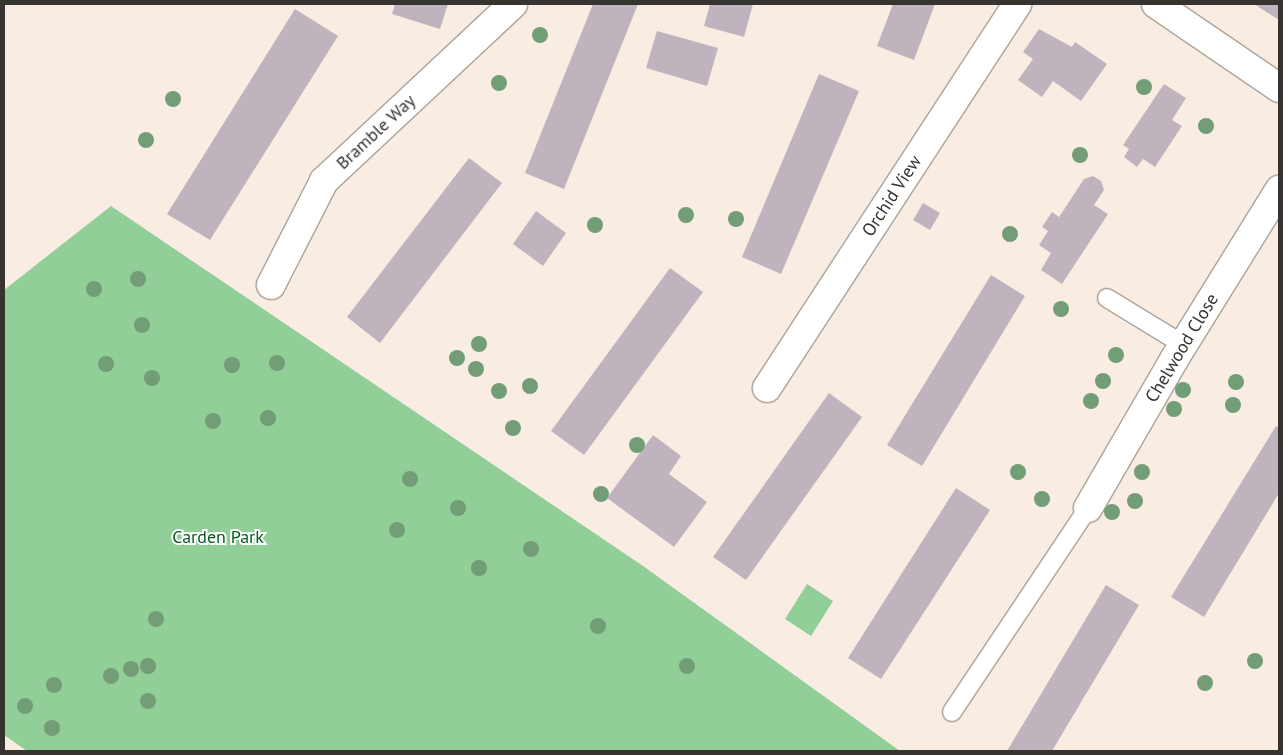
<!DOCTYPE html>
<html>
<head>
<meta charset="utf-8">
<style>
  body { margin:0 }
  #map { position:relative; width:1283px; height:755px; overflow:hidden; background:#f9ede3; font-family:"PT Sans",sans-serif }
  div>[style] { position:absolute }
  [style*='--x'] { left:calc(var(--x)*1px); top:calc(var(--y)*1px); width:calc(var(--w)*1px); rotate:calc(var(--a)*1deg) }
  .green>* { inset:0; background:#91ce98 }
  .building>* { inset:0; background:#bfb4bd }
  .roads { filter:drop-shadow(1px 0 #ada399) drop-shadow(-1px 0 #ada399) drop-shadow(0 1px #ada399) drop-shadow(0 -1px #ada399) }
  .lane>* { height:18px; margin:-9px; padding:0 9px; transform-origin:9px; border-radius:9px; background:#fff }
  .street>* { height:28px; margin:-14px; padding:0 14px; transform-origin:14px; border-radius:14px; background:#fff }
  .trees>* { width:16px; height:16px; margin:-8px; border-radius:50%; background:#729d77 }
  span { translate:-50% -50%; white-space:nowrap; text-align:center; line-height:1.15; -webkit-text-stroke:4px #fff; paint-order:stroke }
  .street-label { font-size:18px; color:#37332f }
  .park-label { font-size:18px; color:#045b1f }
  .frame { position:absolute; inset:0; border:5px solid #37332f; pointer-events:none }
</style>
</head>
<body>
<div id="map">
  <div class="green">
    <i style="clip-path:polygon(111px 206px,643px 566px,900px 751px,27px 751px,4px 735px,4px 290px)"></i>
    <i style="clip-path:polygon(807px 584px,833px 601px,811px 636px,785px 619px)"></i>
  </div>
  <div class="building">
    <i style="clip-path:polygon(395px 4px,448px 4px,440px 29px,392px 14px)"></i>
    <i style="clip-path:polygon(593px 4px,638px 4px,564px 189px,525px 173px)"></i>
    <i style="clip-path:polygon(710px 4px,753px 4px,744px 37px,704px 26px)"></i>
    <i style="clip-path:polygon(893px 4px,935px 4px,914px 60px,877px 46px)"></i>
    <i style="clip-path:polygon(1254px 4px,1279px 4px,1279px 20px)"></i>
    <i style="clip-path:polygon(295px 9px,338px 36px,210px 240px,167px 214px)"></i>
    <i style="clip-path:polygon(1039px 29px,1072px 47px,1075px 42px,1107px 64px,1081px 101px,1053px 81px,1042px 97px,1018px 80px,1033px 59px,1023px 52px)"></i>
    <i style="clip-path:polygon(657px 31px,718px 48px,707px 86px,646px 68px)"></i>
    <i style="clip-path:polygon(819px 74px,859px 91px,781px 274px,742px 257px)"></i>
    <i style="clip-path:polygon(1164px 84px,1186px 98px,1172px 120px,1182px 126px,1155px 167px,1143px 159px,1137px 167px,1124px 157px,1129px 149px,1123px 145px)"></i>
    <i style="clip-path:polygon(469px 158px,502px 183px,380px 343px,347px 317px)"></i>
    <i style="clip-path:polygon(1093px 176px,1101px 181px,1104px 190px,1094px 205px,1108px 214px,1062px 284px,1041px 270px,1051px 253px,1039px 245px,1048px 231px,1042px 227px,1052px 212px,1059px 217px,1084px 179px)"></i>
    <i style="clip-path:polygon(923px 203px,940px 213px,930px 230px,913px 220px)"></i>
    <i style="clip-path:polygon(536px 211px,566px 233px,543px 266px,513px 244px)"></i>
    <i style="clip-path:polygon(670px 268px,703px 292px,584px 455px,551px 431px)"></i>
    <i style="clip-path:polygon(991px 275px,1025px 296px,922px 466px,887px 445px)"></i>
    <i style="clip-path:polygon(829px 393px,862px 417px,746px 580px,713px 557px)"></i>
    <i style="clip-path:polygon(1276px 426px,1279px 428px,1279px 493px,1204px 617px,1171px 597px)"></i>
    <i style="clip-path:polygon(653px 435px,681px 456px,669px 474px,707px 502px,674px 547px,607px 498px)"></i>
    <i style="clip-path:polygon(956px 488px,990px 510px,881px 679px,848px 658px)"></i>
    <i style="clip-path:polygon(1106px 585px,1139px 605px,1052px 751px,1007px 751px)"></i>
  </div>
  <div class="roads">
    <div class="lane">
      <i style="--x:1107;--y:298;--w:90;--a:31.4"></i>
      <i style="--x:952;--y:712;--w:245;--a:-56.3"></i>
    </div>
    <div class="street">
      <i style="--x:1156;--y:4;--w:149;--a:34.3"></i>
      <i style="--x:271;--y:285;--w:117;--a:-63"></i>
      <i style="--x:324;--y:181;--w:259;--a:-43.1"></i>
      <i style="--x:767;--y:388;--w:458;--a:-56.9"></i>
      <i style="--x:1088;--y:508;--w:173;--a:-59.9"></i>
      <i style="--x:1175;--y:358;--w:198;--a:-58.2"></i>
    </div>
  </div>
  <div class="trees">
    <i style="left:540px;top:35px"></i>
    <i style="left:499px;top:83px"></i>
    <i style="left:1144px;top:87px"></i>
    <i style="left:173px;top:99px"></i>
    <i style="left:1206px;top:126px"></i>
    <i style="left:146px;top:140px"></i>
    <i style="left:1080px;top:155px"></i>
    <i style="left:686px;top:215px"></i>
    <i style="left:736px;top:219px"></i>
    <i style="left:595px;top:225px"></i>
    <i style="left:1010px;top:234px"></i>
    <i style="left:138px;top:279px"></i>
    <i style="left:94px;top:289px"></i>
    <i style="left:1061px;top:309px"></i>
    <i style="left:142px;top:325px"></i>
    <i style="left:479px;top:344px"></i>
    <i style="left:1116px;top:355px"></i>
    <i style="left:457px;top:358px"></i>
    <i style="left:277px;top:363px"></i>
    <i style="left:106px;top:364px"></i>
    <i style="left:232px;top:365px"></i>
    <i style="left:476px;top:369px"></i>
    <i style="left:152px;top:378px"></i>
    <i style="left:1103px;top:381px"></i>
    <i style="left:1236px;top:382px"></i>
    <i style="left:530px;top:386px"></i>
    <i style="left:1183px;top:390px"></i>
    <i style="left:499px;top:391px"></i>
    <i style="left:1091px;top:401px"></i>
    <i style="left:1233px;top:405px"></i>
    <i style="left:1174px;top:409px"></i>
    <i style="left:268px;top:418px"></i>
    <i style="left:213px;top:421px"></i>
    <i style="left:513px;top:428px"></i>
    <i style="left:637px;top:445px"></i>
    <i style="left:1018px;top:472px"></i>
    <i style="left:1142px;top:472px"></i>
    <i style="left:410px;top:479px"></i>
    <i style="left:601px;top:494px"></i>
    <i style="left:1042px;top:499px"></i>
    <i style="left:1135px;top:501px"></i>
    <i style="left:458px;top:508px"></i>
    <i style="left:1112px;top:512px"></i>
    <i style="left:397px;top:530px"></i>
    <i style="left:531px;top:549px"></i>
    <i style="left:479px;top:568px"></i>
    <i style="left:156px;top:619px"></i>
    <i style="left:598px;top:626px"></i>
    <i style="left:1255px;top:661px"></i>
    <i style="left:148px;top:666px"></i>
    <i style="left:687px;top:666px"></i>
    <i style="left:131px;top:669px"></i>
    <i style="left:111px;top:676px"></i>
    <i style="left:1205px;top:683px"></i>
    <i style="left:54px;top:685px"></i>
    <i style="left:148px;top:701px"></i>
    <i style="left:25px;top:706px"></i>
    <i style="left:52px;top:728px"></i>
  </div>
  <div class="street-label">
    <span style="left:376px;top:132px;rotate:-43deg">Bramble Way</span>
    <span style="left:892px;top:196px;rotate:-57deg">Orchid View</span>
    <span style="left:1182px;top:348px;rotate:-59deg">Chelwood Close</span>
  </div>
  <div class="park-label">
    <span style="left:218px;top:537px">Carden Park</span>
  </div>
  <div class="frame"></div>
</div>
</body>
</html>
